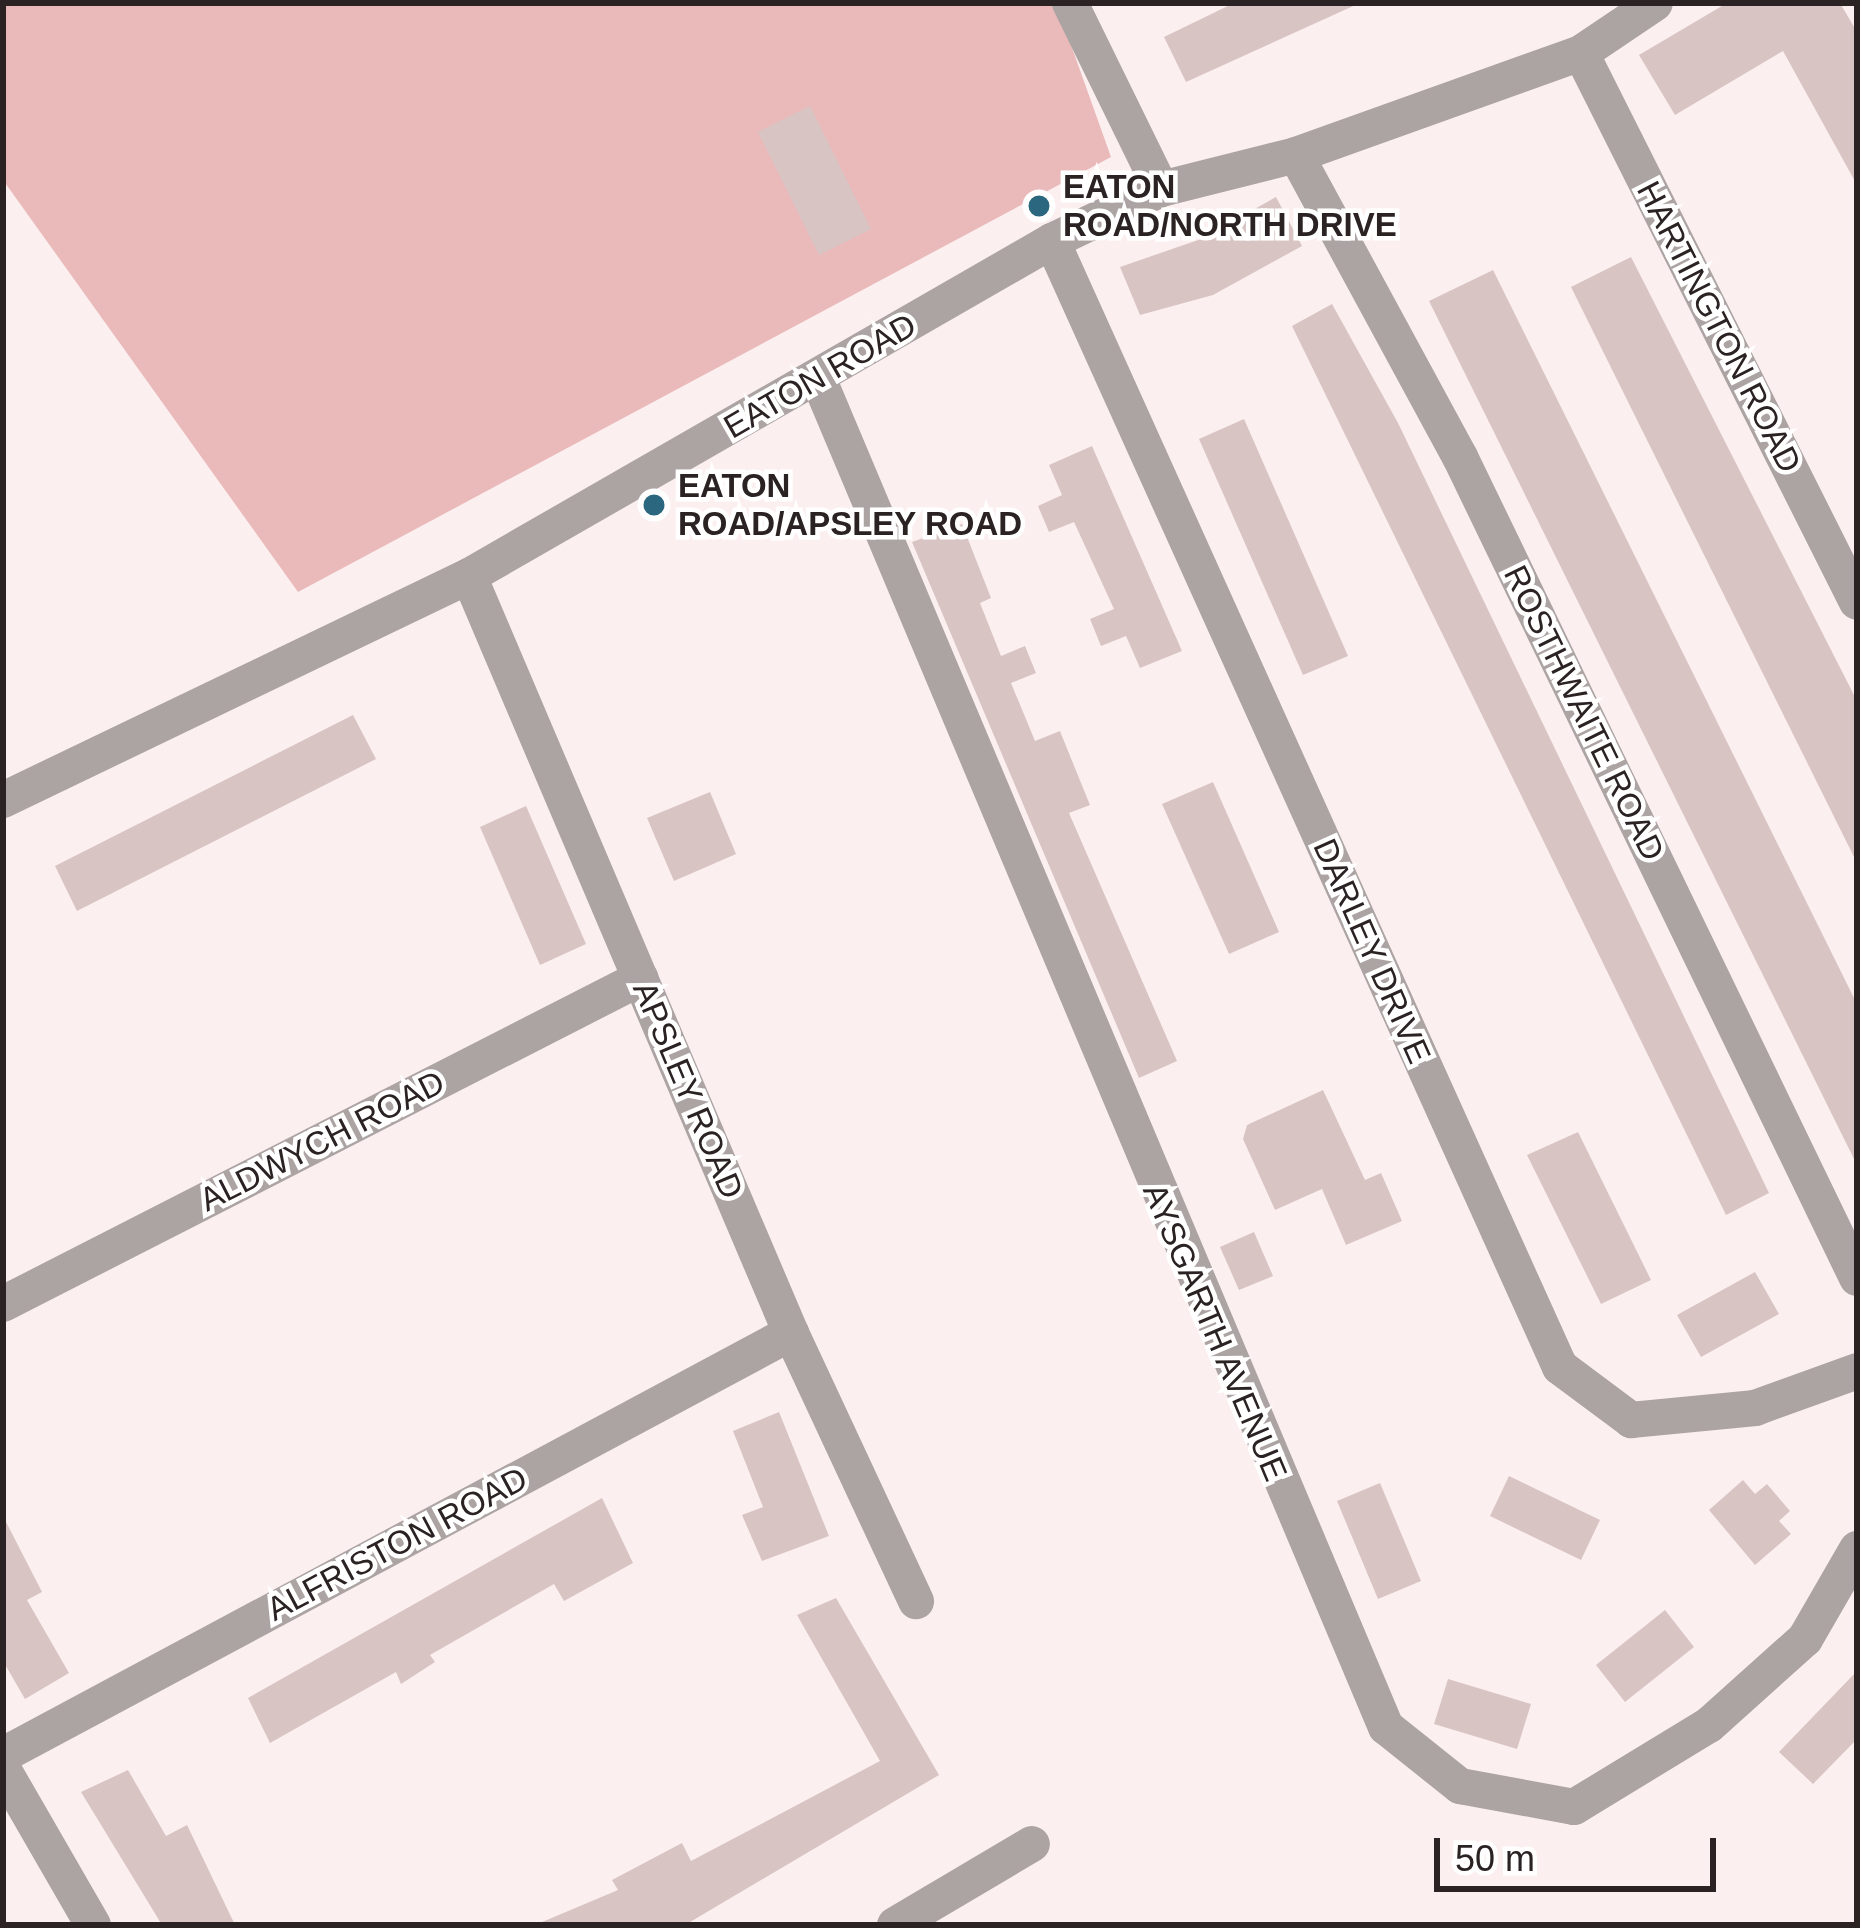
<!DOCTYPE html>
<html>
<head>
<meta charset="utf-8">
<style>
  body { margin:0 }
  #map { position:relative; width:1860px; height:1928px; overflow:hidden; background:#fcefef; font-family:Helvetica,sans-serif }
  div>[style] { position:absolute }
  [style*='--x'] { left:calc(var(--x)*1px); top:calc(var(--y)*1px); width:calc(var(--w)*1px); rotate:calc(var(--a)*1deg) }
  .green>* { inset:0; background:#eababb }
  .building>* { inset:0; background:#d9c4c4 }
  .minor>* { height:36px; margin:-18px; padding:0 18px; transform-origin:18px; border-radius:18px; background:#aca3a3 }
  .dots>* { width:33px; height:33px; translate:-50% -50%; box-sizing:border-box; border:6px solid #fff; border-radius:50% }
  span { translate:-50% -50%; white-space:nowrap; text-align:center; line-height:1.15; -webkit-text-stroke:9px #fff; paint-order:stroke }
  .poi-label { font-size:33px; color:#2b2323; font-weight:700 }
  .left { translate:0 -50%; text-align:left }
  .street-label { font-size:33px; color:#2b2323 }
  .frame { position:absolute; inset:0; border:6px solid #2b2323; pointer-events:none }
  .scale { position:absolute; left:1434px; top:1838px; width:282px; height:54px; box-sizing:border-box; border:6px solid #2b2323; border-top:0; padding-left:15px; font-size:36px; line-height:42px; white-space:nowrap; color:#2b2323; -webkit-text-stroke:9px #fff; paint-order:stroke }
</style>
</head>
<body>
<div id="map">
  <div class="green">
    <i style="clip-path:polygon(3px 3px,1056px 3px,1111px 157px,298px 592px,3px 180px)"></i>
  </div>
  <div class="building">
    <i style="clip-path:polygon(1234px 3px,1360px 3px,1186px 82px,1164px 37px)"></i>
    <i style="clip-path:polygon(1727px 3px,1840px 3px,1857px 32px,1857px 185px,1783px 51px,1675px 115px,1639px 55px)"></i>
    <i style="clip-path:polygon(810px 106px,871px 229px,819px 255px,758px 132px)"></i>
    <i style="clip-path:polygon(1276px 197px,1302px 246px,1213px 295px,1140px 315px,1120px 267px,1201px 239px)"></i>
    <i style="clip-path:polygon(1631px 257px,1857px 701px,1857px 863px,1571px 287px)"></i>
    <i style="clip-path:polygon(1493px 270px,1857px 1004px,1857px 1165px,1429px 301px)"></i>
    <i style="clip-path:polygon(1332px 304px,1398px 423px,1769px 1193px,1726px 1215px,1292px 326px)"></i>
    <i style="clip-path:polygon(1244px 419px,1348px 656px,1303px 675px,1199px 439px)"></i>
    <i style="clip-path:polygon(1092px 446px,1182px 651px,1140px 668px,1126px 636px,1101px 646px,1090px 619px,1114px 609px,1074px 522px,1049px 532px,1038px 506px,1062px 495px,1049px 465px)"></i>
    <i style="clip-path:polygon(962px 524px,991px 598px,980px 603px,1001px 656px,1025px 646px,1036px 673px,1011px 683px,1035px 741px,1060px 731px,1066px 746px,1090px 805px,1069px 813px,1177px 1061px,1139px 1078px,912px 542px)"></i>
    <i style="clip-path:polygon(353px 715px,376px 759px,77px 911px,55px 866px)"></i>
    <i style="clip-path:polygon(1213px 782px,1279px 932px,1229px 954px,1162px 804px)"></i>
    <i style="clip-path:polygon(710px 792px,736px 854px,674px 881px,647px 818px)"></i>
    <i style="clip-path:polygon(526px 806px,586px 944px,540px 965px,480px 827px)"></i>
    <i style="clip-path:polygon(1323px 1090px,1365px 1180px,1381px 1173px,1402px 1221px,1346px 1245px,1322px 1189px,1275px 1210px,1243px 1139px,1247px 1125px)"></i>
    <i style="clip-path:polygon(1578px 1132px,1651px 1280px,1601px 1304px,1527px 1155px)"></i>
    <i style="clip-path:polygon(1254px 1232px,1273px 1276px,1239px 1290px,1220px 1247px)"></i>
    <i style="clip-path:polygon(1755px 1272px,1779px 1314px,1701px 1357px,1677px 1315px)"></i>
    <i style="clip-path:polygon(779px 1412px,829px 1536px,762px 1561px,742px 1515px,763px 1507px,733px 1431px)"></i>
    <i style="clip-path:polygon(1509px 1476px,1600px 1520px,1581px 1560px,1490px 1516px)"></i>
    <i style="clip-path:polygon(1743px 1480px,1755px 1494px,1767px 1484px,1790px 1511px,1779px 1521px,1791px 1534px,1755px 1565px,1709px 1510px)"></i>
    <i style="clip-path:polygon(1380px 1483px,1421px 1581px,1378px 1599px,1337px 1501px)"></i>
    <i style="clip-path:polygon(602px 1498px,633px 1563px,564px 1601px,554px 1584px,430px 1655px,435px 1662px,401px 1684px,396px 1672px,270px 1743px,248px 1698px)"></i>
    <i style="clip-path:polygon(3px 1516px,42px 1592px,27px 1600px,69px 1673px,25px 1699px,3px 1661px)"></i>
    <i style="clip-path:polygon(836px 1598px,939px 1775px,685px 1925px,535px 1925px,618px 1890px,612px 1880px,682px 1843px,691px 1861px,880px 1761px,797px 1615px)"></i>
    <i style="clip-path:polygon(1665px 1610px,1694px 1647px,1625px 1702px,1596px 1665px)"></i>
    <i style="clip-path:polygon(1857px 1671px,1857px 1739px,1813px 1784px,1779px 1752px)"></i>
    <i style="clip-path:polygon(1448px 1679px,1531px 1704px,1517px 1749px,1434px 1724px)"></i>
    <i style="clip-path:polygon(128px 1770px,166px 1836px,187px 1825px,235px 1925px,162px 1925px,81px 1792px)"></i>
  </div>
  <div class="minor">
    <i style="--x:1070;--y:3;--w:207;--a:63.9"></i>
    <i style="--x:1581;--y:53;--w:614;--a:63.31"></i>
    <i style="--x:1296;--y:155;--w:344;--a:61.5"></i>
    <i style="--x:1460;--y:457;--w:912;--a:64.19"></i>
    <i style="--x:1052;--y:241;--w:1235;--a:65.72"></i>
    <i style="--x:1560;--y:1367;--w:89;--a:36.7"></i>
    <i style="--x:1631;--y:1420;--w:125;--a:-5.5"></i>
    <i style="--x:1755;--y:1408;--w:109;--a:-19.9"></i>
    <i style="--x:818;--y:378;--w:1464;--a:67.17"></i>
    <i style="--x:1386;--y:1727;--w:95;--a:38.6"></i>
    <i style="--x:1460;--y:1786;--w:116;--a:10.4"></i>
    <i style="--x:1574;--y:1807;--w:158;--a:-31.3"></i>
    <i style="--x:1709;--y:1725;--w:129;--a:-41.9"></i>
    <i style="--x:1805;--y:1639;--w:104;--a:-60"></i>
    <i style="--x:469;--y:576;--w:823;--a:66.96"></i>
    <i style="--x:791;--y:1333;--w:296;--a:65"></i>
    <i style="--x:3;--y:800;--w:517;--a:-25.67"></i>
    <i style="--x:469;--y:576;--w:672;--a:-29.88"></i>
    <i style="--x:1052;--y:241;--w:121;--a:-25.5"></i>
    <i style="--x:1161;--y:189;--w:139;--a:-14.1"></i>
    <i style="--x:1296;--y:155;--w:303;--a:-19.7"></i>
    <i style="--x:1581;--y:53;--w:89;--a:-34"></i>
    <i style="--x:3;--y:1304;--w:716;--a:-27.07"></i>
    <i style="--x:3;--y:1755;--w:894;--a:-28.17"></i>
    <i style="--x:3;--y:1769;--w:180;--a:60"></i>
    <i style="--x:895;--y:1925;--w:159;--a:-30.6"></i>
  </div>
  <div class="dots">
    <i style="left:1039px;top:206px;background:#2b677f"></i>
    <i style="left:654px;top:505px;background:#2b677f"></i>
  </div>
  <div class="poi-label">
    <span class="left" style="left:1063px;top:206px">EATON<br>ROAD/NORTH DRIVE</span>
    <span class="left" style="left:678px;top:505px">EATON<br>ROAD/APSLEY ROAD</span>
  </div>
  <div class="street-label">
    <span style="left:1719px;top:327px;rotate:63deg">HARTINGTON ROAD</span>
    <span style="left:820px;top:376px;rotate:-30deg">EATON ROAD</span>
    <span style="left:1584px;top:713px;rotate:64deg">ROSTHWAITE ROAD</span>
    <span style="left:1372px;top:951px;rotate:66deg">DARLEY DRIVE</span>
    <span style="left:688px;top:1090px;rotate:67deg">APSLEY ROAD</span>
    <span style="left:322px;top:1141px;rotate:-27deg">ALDWYCH ROAD</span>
    <span style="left:1215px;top:1332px;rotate:67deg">AYSGARTH AVENUE</span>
    <span style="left:397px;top:1544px;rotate:-28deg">ALFRISTON ROAD</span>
  </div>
  <div class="frame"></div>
  <div class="scale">50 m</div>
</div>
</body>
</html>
